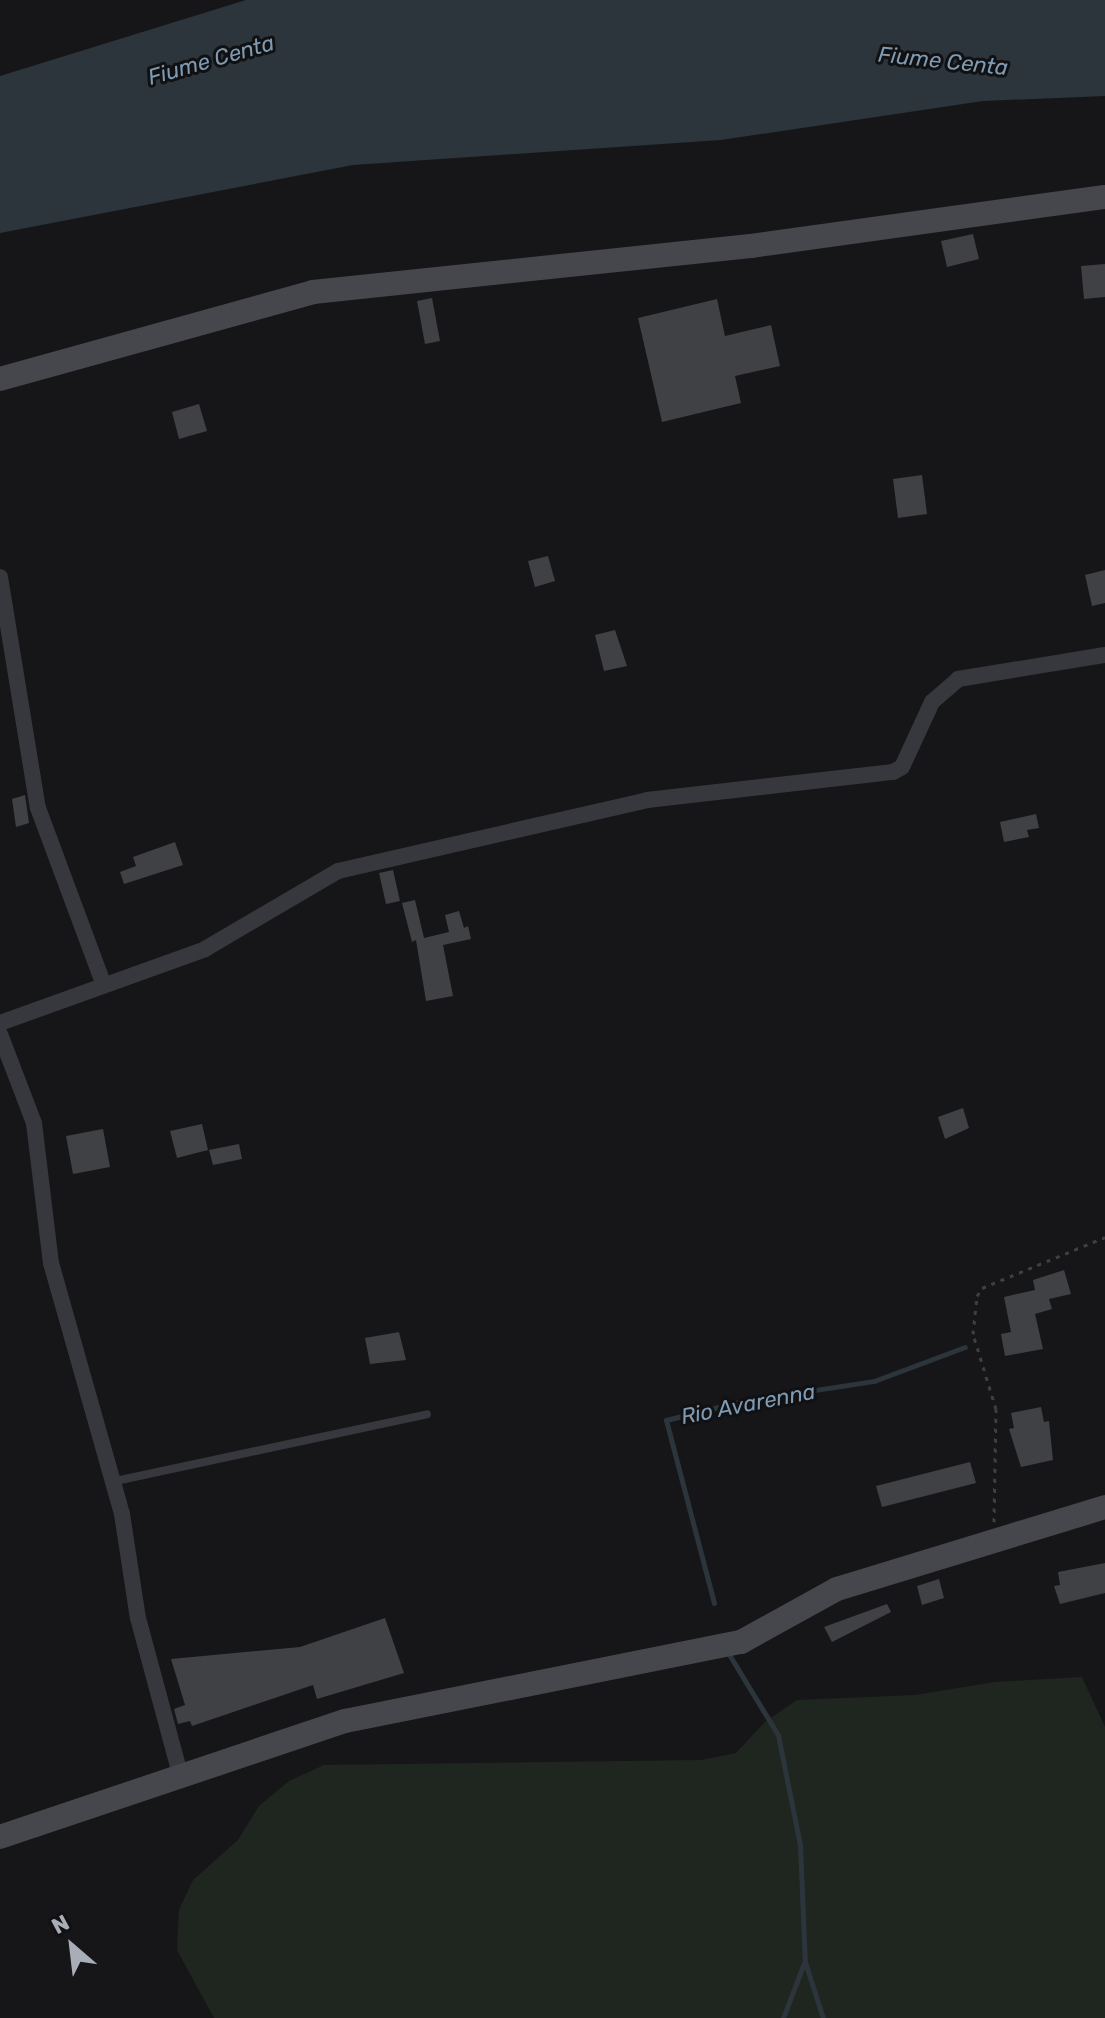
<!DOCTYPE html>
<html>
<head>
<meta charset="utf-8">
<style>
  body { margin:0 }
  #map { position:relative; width:1105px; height:2018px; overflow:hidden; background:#161618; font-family:Rubik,sans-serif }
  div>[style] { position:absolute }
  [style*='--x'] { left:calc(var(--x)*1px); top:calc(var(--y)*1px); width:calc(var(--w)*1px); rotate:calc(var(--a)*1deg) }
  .green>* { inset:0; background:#1e261f }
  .water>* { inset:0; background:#2c353c }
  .stream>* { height:5px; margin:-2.5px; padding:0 2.5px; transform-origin:2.5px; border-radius:2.5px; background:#2c353c }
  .building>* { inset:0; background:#404145 }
  .path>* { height:3px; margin-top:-1.5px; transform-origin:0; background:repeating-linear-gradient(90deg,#3d3f44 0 4px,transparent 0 10px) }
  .lane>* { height:8px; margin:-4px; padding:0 4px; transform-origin:4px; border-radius:4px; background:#37383d }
  .street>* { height:16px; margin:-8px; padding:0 8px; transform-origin:8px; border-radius:8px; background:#37383d }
  .secondary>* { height:24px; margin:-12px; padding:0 12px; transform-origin:12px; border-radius:12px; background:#45474d }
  span { translate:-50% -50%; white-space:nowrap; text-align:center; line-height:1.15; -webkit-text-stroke:6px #111113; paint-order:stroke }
  .water-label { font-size:22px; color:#7f9bb3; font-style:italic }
  .north { position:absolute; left:32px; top:1906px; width:80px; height:80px; -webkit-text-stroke:6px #111113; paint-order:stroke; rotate:332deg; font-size:22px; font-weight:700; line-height:32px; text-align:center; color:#a8adb8 }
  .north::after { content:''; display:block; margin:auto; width:28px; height:36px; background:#a8adb8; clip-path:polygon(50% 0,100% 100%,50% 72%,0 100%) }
</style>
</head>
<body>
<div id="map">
  <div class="green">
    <i style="clip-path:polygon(1082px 1677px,1105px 1727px,1105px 2018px,214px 2018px,177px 1950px,179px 1910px,193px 1880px,238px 1840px,259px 1806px,289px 1781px,324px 1765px,701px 1760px,736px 1753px,765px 1722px,797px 1700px,915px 1695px,995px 1682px)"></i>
  </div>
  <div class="water">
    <i style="clip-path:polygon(246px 0,1105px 0,1105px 96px,983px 101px,721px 140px,353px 165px,0 233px,0 76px)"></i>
  </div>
  <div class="stream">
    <i style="--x:714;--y:1603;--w:189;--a:-104.7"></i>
    <i style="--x:666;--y:1420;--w:79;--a:-13.9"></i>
    <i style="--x:743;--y:1401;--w:133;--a:-8.7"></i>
    <i style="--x:874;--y:1381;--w:97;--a:-20.5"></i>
    <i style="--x:730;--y:1656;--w:92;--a:58.7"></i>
    <i style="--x:778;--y:1735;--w:112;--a:78.7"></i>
    <i style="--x:800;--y:1845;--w:117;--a:87.6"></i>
    <i style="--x:805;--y:1962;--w:59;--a:72.2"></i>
    <i style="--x:783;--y:2018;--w:59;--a:-69.1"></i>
  </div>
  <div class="building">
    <i style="clip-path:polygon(973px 234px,979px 259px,947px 267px,941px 241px)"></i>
    <i style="clip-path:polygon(1105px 264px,1105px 297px,1084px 299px,1081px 266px)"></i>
    <i style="clip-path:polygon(432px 298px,440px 341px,425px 344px,417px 301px)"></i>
    <i style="clip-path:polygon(717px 299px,725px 336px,771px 325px,780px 366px,735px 376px,741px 403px,662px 422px,638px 318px)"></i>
    <i style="clip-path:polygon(199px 404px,207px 431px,179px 439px,172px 412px)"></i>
    <i style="clip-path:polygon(922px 475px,927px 514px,898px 518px,893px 479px)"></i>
    <i style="clip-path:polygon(548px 556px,555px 581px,535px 587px,528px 561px)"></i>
    <i style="clip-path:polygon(1105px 570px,1105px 603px,1092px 606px,1085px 575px)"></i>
    <i style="clip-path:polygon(615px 630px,627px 666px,604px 671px,595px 635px)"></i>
    <i style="clip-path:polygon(25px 795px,29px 823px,16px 827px,12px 799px)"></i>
    <i style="clip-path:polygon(1036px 814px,1039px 828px,1027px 830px,1029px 837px,1004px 842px,1000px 822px)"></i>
    <i style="clip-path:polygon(175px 842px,183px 865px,124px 884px,120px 872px,136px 866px,133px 857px)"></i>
    <i style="clip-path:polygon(393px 870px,400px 901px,386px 904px,379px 873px)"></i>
    <i style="clip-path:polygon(415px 900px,424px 938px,449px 932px,445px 915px,459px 911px,464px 928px,468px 926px,471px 939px,443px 945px,453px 996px,426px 1001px,416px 940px,412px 942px,402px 903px)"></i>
    <i style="clip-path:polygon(963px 1108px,969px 1128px,945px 1139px,938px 1117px)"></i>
    <i style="clip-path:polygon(202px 1124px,208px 1150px,177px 1158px,170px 1131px)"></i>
    <i style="clip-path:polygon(103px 1129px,110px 1167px,73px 1174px,66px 1136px)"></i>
    <i style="clip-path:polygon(239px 1144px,242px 1159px,213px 1165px,209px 1150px)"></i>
    <i style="clip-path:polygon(1064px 1270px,1071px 1294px,1049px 1299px,1052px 1309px,1035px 1314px,1043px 1349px,1005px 1356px,1001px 1334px,1011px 1332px,1004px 1297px,1035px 1290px,1033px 1280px)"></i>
    <i style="clip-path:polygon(399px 1332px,406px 1360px,370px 1364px,365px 1338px)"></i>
    <i style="clip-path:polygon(1041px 1407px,1044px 1422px,1049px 1421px,1053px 1460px,1021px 1467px,1009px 1429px,1014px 1428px,1011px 1413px)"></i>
    <i style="clip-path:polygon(970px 1462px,976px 1483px,882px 1507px,876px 1486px)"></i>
    <i style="clip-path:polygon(1105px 1563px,1105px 1593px,1060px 1604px,1054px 1586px,1060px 1585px,1058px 1572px)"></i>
    <i style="clip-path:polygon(939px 1579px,944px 1598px,922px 1605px,917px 1586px)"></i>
    <i style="clip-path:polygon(887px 1604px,891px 1612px,832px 1642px,824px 1627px)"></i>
    <i style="clip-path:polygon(385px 1618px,404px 1673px,317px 1699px,313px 1685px,192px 1726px,190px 1721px,178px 1724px,174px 1709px,185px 1705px,171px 1659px,300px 1647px)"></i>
  </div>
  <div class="path">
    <i style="--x:994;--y:1522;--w:113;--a:-89"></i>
    <i style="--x:996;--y:1409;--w:78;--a:-107"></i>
    <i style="--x:973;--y:1334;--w:38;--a:-84"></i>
    <i style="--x:977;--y:1296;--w:9;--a:-58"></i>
    <i style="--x:982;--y:1288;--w:133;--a:-22.5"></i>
  </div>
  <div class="lane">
    <i style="--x:111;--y:1482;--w:323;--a:-12.1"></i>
  </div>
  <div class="street">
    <i style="--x:0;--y:577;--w:234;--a:80.7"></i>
    <i style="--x:38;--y:808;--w:187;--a:69.6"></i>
    <i style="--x:0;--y:1023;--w:218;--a:-19.8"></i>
    <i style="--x:205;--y:949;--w:154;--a:-30.4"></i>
    <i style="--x:338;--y:871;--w:317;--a:-12.9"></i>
    <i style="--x:647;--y:800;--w:248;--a:-6.5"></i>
    <i style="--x:893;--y:772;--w:10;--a:-29"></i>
    <i style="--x:902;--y:767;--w:72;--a:-65.2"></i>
    <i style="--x:932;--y:702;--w:35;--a:-41"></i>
    <i style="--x:958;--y:679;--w:149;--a:-9.3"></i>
    <i style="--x:0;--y:1034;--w:95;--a:69.1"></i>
    <i style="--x:34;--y:1123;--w:141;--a:83.1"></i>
    <i style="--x:51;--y:1263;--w:261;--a:74.2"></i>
    <i style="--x:122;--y:1514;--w:105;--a:81.3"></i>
    <i style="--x:138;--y:1618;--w:165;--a:74.9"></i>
  </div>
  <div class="secondary">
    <i style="--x:0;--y:379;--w:325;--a:-15.5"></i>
    <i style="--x:313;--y:292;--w:440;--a:-6"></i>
    <i style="--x:751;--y:246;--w:357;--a:-7.9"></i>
    <i style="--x:0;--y:1837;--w:364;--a:-18.6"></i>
    <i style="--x:345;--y:1721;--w:404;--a:-11.3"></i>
    <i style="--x:741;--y:1642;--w:110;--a:-28.9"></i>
    <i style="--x:837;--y:1589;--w:280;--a:-17"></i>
  </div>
  <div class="water-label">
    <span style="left:211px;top:60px;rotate:-16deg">Fiume Centa</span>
    <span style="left:943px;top:61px;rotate:6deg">Fiume Centa</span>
    <span style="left:748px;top:1404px;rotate:-11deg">Rio Avarenna</span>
  </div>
  <div class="north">N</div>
</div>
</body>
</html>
